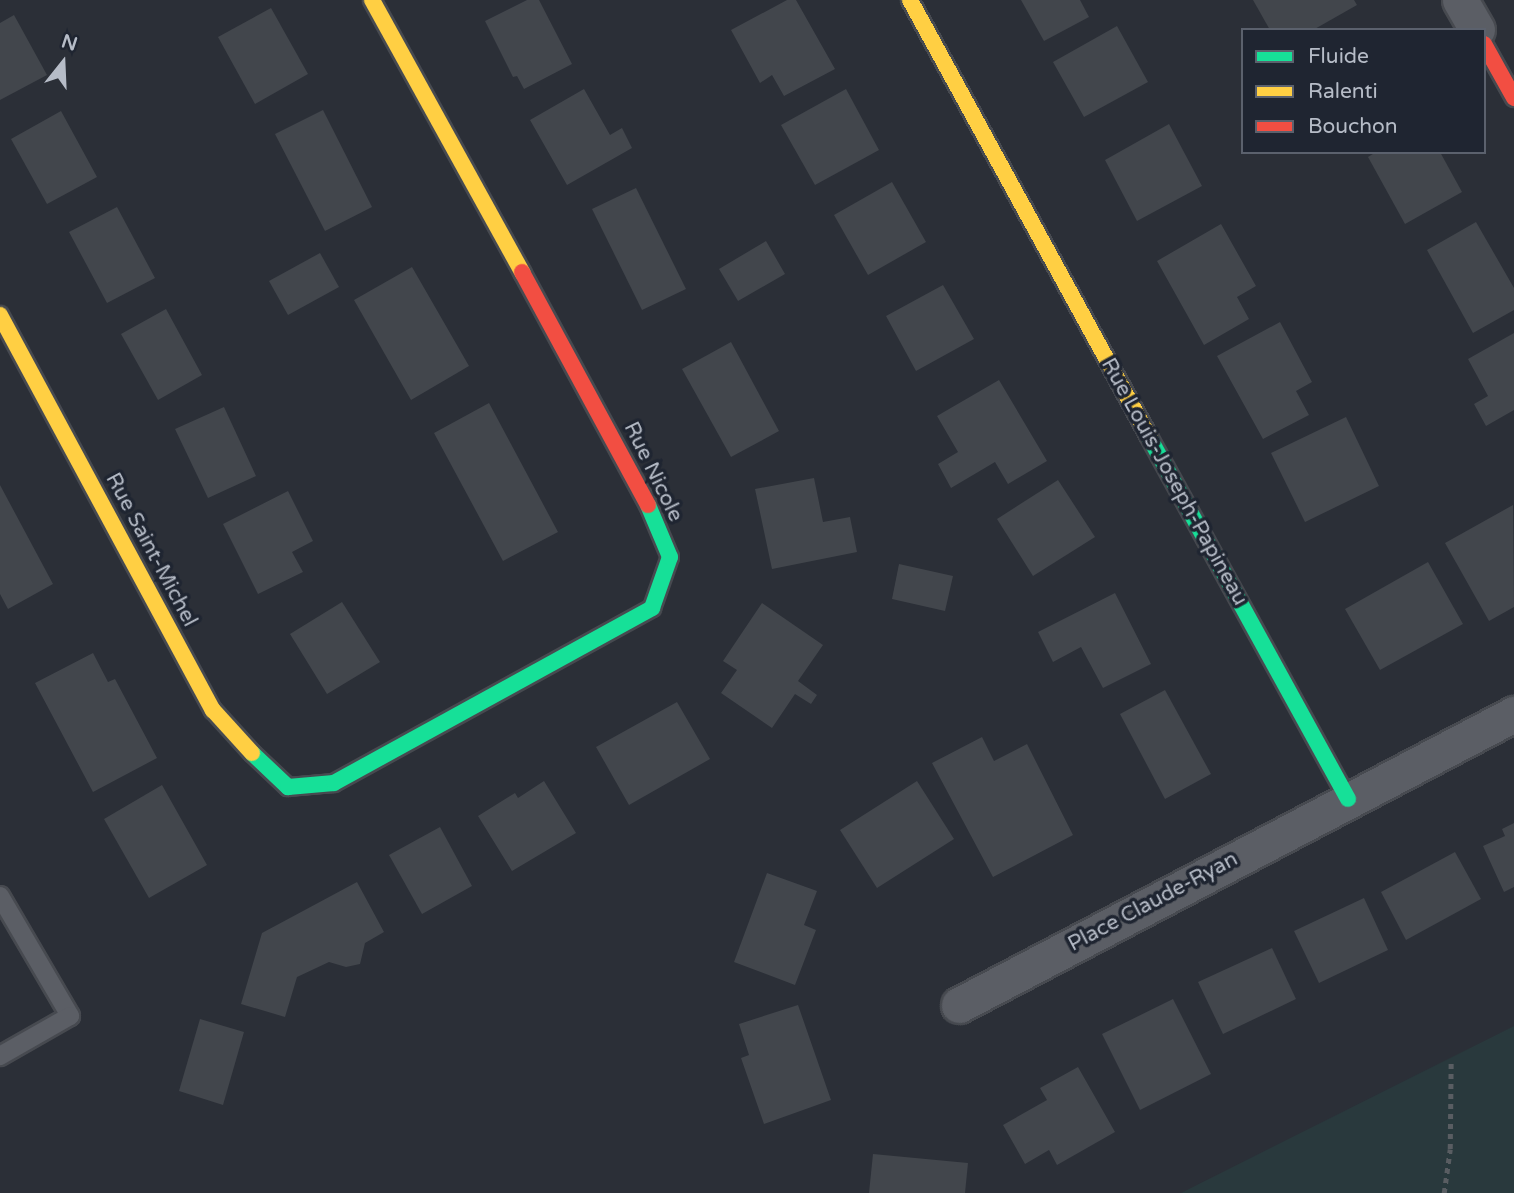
<!DOCTYPE html>
<html>
<head>
<meta charset="utf-8">
<style>
  body { margin:0 }
  #map { position:relative; width:1514px; height:1193px; overflow:hidden; background:#2b2f37; font-family:"Varela Round",sans-serif }
  div>[style] { position:absolute }
  [style*='--x'] { left:calc(var(--x)*1px); top:calc(var(--y)*1px); width:calc(var(--w)*1px); rotate:calc(var(--a)*1deg) }
  .green>* { inset:0; background:#29393d }
  .building>* { inset:0; background:#42464c }
  .path>* { height:4.5px; margin-top:-2.25px; transform-origin:0; background:repeating-linear-gradient(90deg,#595d62 0 5px,transparent 0 10px) }
  .roads { filter:drop-shadow(2px 0 #474a50) drop-shadow(-2px 0 #474a50) drop-shadow(0 2px #474a50) drop-shadow(0 -2px #474a50) }
  .lane>* { height:18px; margin:-9px; padding:0 9px; transform-origin:9px; border-radius:9px; background:#5b5e65 }
  .street>* { height:35px; margin:-17.5px; padding:0 17.5px; transform-origin:17.5px; border-radius:17.5px; background:#5b5e65 }
  .fast>* { height:16px; margin:-8px; padding:0 8px; transform-origin:8px; border-radius:8px; background:#16e098 }
  .slow>* { height:16px; margin:-8px; padding:0 8px; transform-origin:8px; border-radius:8px; background:#ffcf43 }
  .jam>* { height:16px; margin:-8px; padding:0 8px; transform-origin:8px; border-radius:8px; background:#f24e42 }
  span { translate:-50% -50%; white-space:nowrap; text-align:center; line-height:1.15; -webkit-text-stroke:7px #1f2531; paint-order:stroke }
  .street-label { font-size:21px; color:#b6bcc7 }
  .legend { position:absolute; left:1241px; top:28px; width:245px; height:126px; box-sizing:border-box; background:#1f2531; border:2px solid #5b616d; margin:0; padding:9px 12px; list-style:none; font-size:21px; color:#b6bcc7 }
  .legend li { display:flex; align-items:center; gap:14px; height:35px }
  .legend b { width:35px; border:2px solid #5b616d }
  .north { position:absolute; left:28px; top:28px; width:70px; height:70px; -webkit-text-stroke:5px #1f2531; paint-order:stroke; rotate:18deg; font-size:19px; font-weight:700; line-height:28px; text-align:center; color:#b6bcc7 }
  .north::after { content:''; display:block; margin:auto; width:24px; height:32px; background:#b6bcc7; clip-path:polygon(50% 0,100% 100%,50% 72%,0 100%) }
</style>
</head>
<body>
<div id="map">
  <div class="green">
    <i style="clip-path:polygon(1514px 1026px,1514px 1193px,1181px 1193px)"></i>
  </div>
  <div class="building">
    <i style="clip-path:polygon(527px 0,539px 0,572px 64px,524px 89px,517px 76px,513px 77px,485px 21px)"></i>
    <i style="clip-path:polygon(787px 0,796px 0,835px 69px,784px 96px,772px 75px,760px 83px,731px 30px)"></i>
    <i style="clip-path:polygon(1021px 0,1080px 0,1089px 17px,1044px 41px)"></i>
    <i style="clip-path:polygon(1253px 0,1354px 0,1357px 5px,1313px 30px,1270px 30px)"></i>
    <i style="clip-path:polygon(271px 8px,308px 74px,255px 104px,218px 37px)"></i>
    <i style="clip-path:polygon(14px 15px,47px 75px,0 100px,0 23px)"></i>
    <i style="clip-path:polygon(1117px 26px,1148px 82px,1084px 117px,1053px 62px)"></i>
    <i style="clip-path:polygon(584px 89px,610px 135px,622px 128px,632px 148px,567px 185px,530px 120px)"></i>
    <i style="clip-path:polygon(846px 89px,879px 150px,815px 185px,781px 125px)"></i>
    <i style="clip-path:polygon(323px 110px,372px 207px,325px 231px,275px 134px)"></i>
    <i style="clip-path:polygon(61px 111px,97px 177px,47px 204px,11px 139px)"></i>
    <i style="clip-path:polygon(1169px 124px,1202px 186px,1137px 221px,1105px 160px)"></i>
    <i style="clip-path:polygon(1376px 152px,1440px 152px,1462px 192px,1405px 224px,1368px 157px)"></i>
    <i style="clip-path:polygon(892px 182px,926px 242px,868px 275px,834px 215px)"></i>
    <i style="clip-path:polygon(636px 188px,686px 289px,642px 310px,592px 209px)"></i>
    <i style="clip-path:polygon(117px 207px,155px 278px,107px 303px,69px 232px)"></i>
    <i style="clip-path:polygon(1476px 222px,1514px 288px,1514px 310px,1473px 333px,1427px 250px)"></i>
    <i style="clip-path:polygon(1221px 224px,1256px 286px,1237px 297px,1249px 319px,1204px 345px,1157px 261px)"></i>
    <i style="clip-path:polygon(766px 241px,785px 274px,738px 301px,719px 269px)"></i>
    <i style="clip-path:polygon(320px 253px,339px 287px,288px 315px,269px 281px)"></i>
    <i style="clip-path:polygon(412px 267px,469px 366px,411px 400px,354px 300px)"></i>
    <i style="clip-path:polygon(943px 285px,974px 339px,916px 371px,886px 316px)"></i>
    <i style="clip-path:polygon(166px 309px,202px 375px,158px 400px,121px 334px)"></i>
    <i style="clip-path:polygon(1280px 322px,1312px 382px,1296px 391px,1309px 415px,1263px 439px,1217px 356px)"></i>
    <i style="clip-path:polygon(1514px 333px,1514px 410px,1486px 426px,1474px 404px,1488px 396px,1468px 359px)"></i>
    <i style="clip-path:polygon(731px 342px,779px 431px,731px 457px,682px 369px)"></i>
    <i style="clip-path:polygon(999px 380px,1047px 461px,1008px 484px,995px 462px,951px 488px,938px 464px,958px 452px,937px 416px)"></i>
    <i style="clip-path:polygon(489px 403px,558px 532px,503px 561px,434px 433px)"></i>
    <i style="clip-path:polygon(224px 407px,256px 476px,208px 498px,175px 429px)"></i>
    <i style="clip-path:polygon(1346px 417px,1379px 486px,1305px 522px,1271px 453px)"></i>
    <i style="clip-path:polygon(814px 478px,823px 522px,850px 517px,857px 552px,772px 569px,755px 489px)"></i>
    <i style="clip-path:polygon(1058px 480px,1095px 537px,1033px 576px,997px 519px)"></i>
    <i style="clip-path:polygon(0 485px,53px 584px,8px 609px,0 594px)"></i>
    <i style="clip-path:polygon(288px 491px,313px 541px,292px 552px,303px 572px,258px 594px,223px 524px)"></i>
    <i style="clip-path:polygon(1513px 505px,1514px 607px,1489px 621px,1445px 543px)"></i>
    <i style="clip-path:polygon(1428px 562px,1463px 624px,1380px 670px,1345px 609px)"></i>
    <i style="clip-path:polygon(899px 564px,953px 576px,945px 611px,892px 599px)"></i>
    <i style="clip-path:polygon(1115px 593px,1151px 664px,1103px 688px,1081px 647px,1053px 662px,1038px 632px)"></i>
    <i style="clip-path:polygon(342px 602px,380px 662px,327px 694px,290px 634px)"></i>
    <i style="clip-path:polygon(762px 603px,823px 645px,798px 681px,817px 695px,811px 704px,795px 694px,772px 728px,721px 693px,737px 670px,723px 661px)"></i>
    <i style="clip-path:polygon(93px 653px,108px 682px,115px 679px,157px 758px,93px 792px,35px 683px)"></i>
    <i style="clip-path:polygon(1165px 690px,1211px 774px,1165px 799px,1120px 714px)"></i>
    <i style="clip-path:polygon(677px 702px,710px 759px,629px 805px,596px 747px)"></i>
    <i style="clip-path:polygon(982px 737px,994px 761px,1027px 744px,1073px 835px,993px 877px,932px 763px)"></i>
    <i style="clip-path:polygon(544px 781px,576px 833px,512px 871px,478px 816px,515px 793px,518px 798px)"></i>
    <i style="clip-path:polygon(917px 781px,954px 839px,877px 888px,840px 830px)"></i>
    <i style="clip-path:polygon(162px 785px,207px 865px,149px 898px,104px 819px)"></i>
    <i style="clip-path:polygon(1514px 823px,1514px 887px,1504px 892px,1483px 846px,1505px 836px,1502px 829px)"></i>
    <i style="clip-path:polygon(440px 827px,472px 886px,422px 914px,389px 855px)"></i>
    <i style="clip-path:polygon(1455px 852px,1481px 899px,1406px 940px,1381px 892px)"></i>
    <i style="clip-path:polygon(767px 873px,817px 891px,804px 925px,816px 930px,795px 985px,734px 962px)"></i>
    <i style="clip-path:polygon(357px 882px,384px 932px,365px 943px,360px 964px,346px 967px,329px 962px,297px 977px,285px 1017px,241px 1004px,262px 933px)"></i>
    <i style="clip-path:polygon(1364px 898px,1388px 950px,1319px 983px,1294px 931px)"></i>
    <i style="clip-path:polygon(1272px 948px,1296px 999px,1223px 1034px,1198px 982px)"></i>
    <i style="clip-path:polygon(1173px 999px,1211px 1074px,1140px 1110px,1102px 1034px)"></i>
    <i style="clip-path:polygon(798px 1005px,831px 1100px,764px 1124px,741px 1058px,749px 1055px,739px 1024px)"></i>
    <i style="clip-path:polygon(200px 1019px,244px 1032px,223px 1105px,179px 1091px)"></i>
    <i style="clip-path:polygon(1078px 1067px,1115px 1132px,1057px 1165px,1049px 1150px,1025px 1164px,1003px 1125px,1047px 1100px,1040px 1088px)"></i>
    <i style="clip-path:polygon(873px 1154px,968px 1163px,965px 1193px,869px 1193px)"></i>
  </div>
  <div class="path">
    <i style="--x:1444;--y:1193;--w:44;--a:-82.2"></i>
    <i style="--x:1450;--y:1149;--w:89;--a:-89.4"></i>
  </div>
  <div class="roads">
    <div class="lane">
      <i style="--x:0;--y:896;--w:139;--a:59.7"></i>
      <i style="--x:70;--y:1016;--w:81;--a:150.3"></i>
    </div>
    <div class="street">
      <i style="--x:1460;--y:0;--w:34;--a:60"></i>
      <i style="--x:959;--y:1005;--w:627;--a:-27.67"></i>
    </div>
    <div class="fast">
      <i style="--x:1149;--y:437;--w:413;--a:61.2"></i>
      <i style="--x:252;--y:753;--w:50;--a:43.4"></i>
      <i style="--x:288;--y:787;--w:46;--a:-5"></i>
      <i style="--x:334;--y:783;--w:363;--a:-28.8"></i>
      <i style="--x:652;--y:608;--w:54;--a:-70.6"></i>
      <i style="--x:670;--y:557;--w:56;--a:-112.9"></i>
    </div>
    <div class="slow">
      <i style="--x:372;--y:0;--w:311;--a:61.1"></i>
      <i style="--x:910;--y:0;--w:498;--a:61.3"></i>
      <i style="--x:0;--y:315;--w:449;--a:61.7"></i>
      <i style="--x:213;--y:710;--w:58;--a:47.8"></i>
    </div>
    <div class="jam">
      <i style="--x:1484;--y:44;--w:62;--a:60.9"></i>
      <i style="--x:522;--y:272;--w:265;--a:61.6"></i>
    </div>
  </div>
  <div class="street-label">
    <span style="left:653px;top:472px;rotate:64deg">Rue Nicole</span>
    <span style="left:1174px;top:482px;rotate:61deg">Rue Louis-Joseph-Papineau</span>
    <span style="left:151px;top:550px;rotate:62deg">Rue Saint-Michel</span>
    <span style="left:1153px;top:902px;rotate:-28deg">Place Claude-Ryan</span>
  </div>
  <ul class="legend">
  <li><b style="height:9px;background:#16e098"></b>Fluide</li>
  <li><b style="height:9px;background:#ffcf43"></b>Ralenti</li>
  <li><b style="height:9px;background:#f24e42"></b>Bouchon</li>
  </ul>
  <div class="north">N</div>
</div>
</body>
</html>
